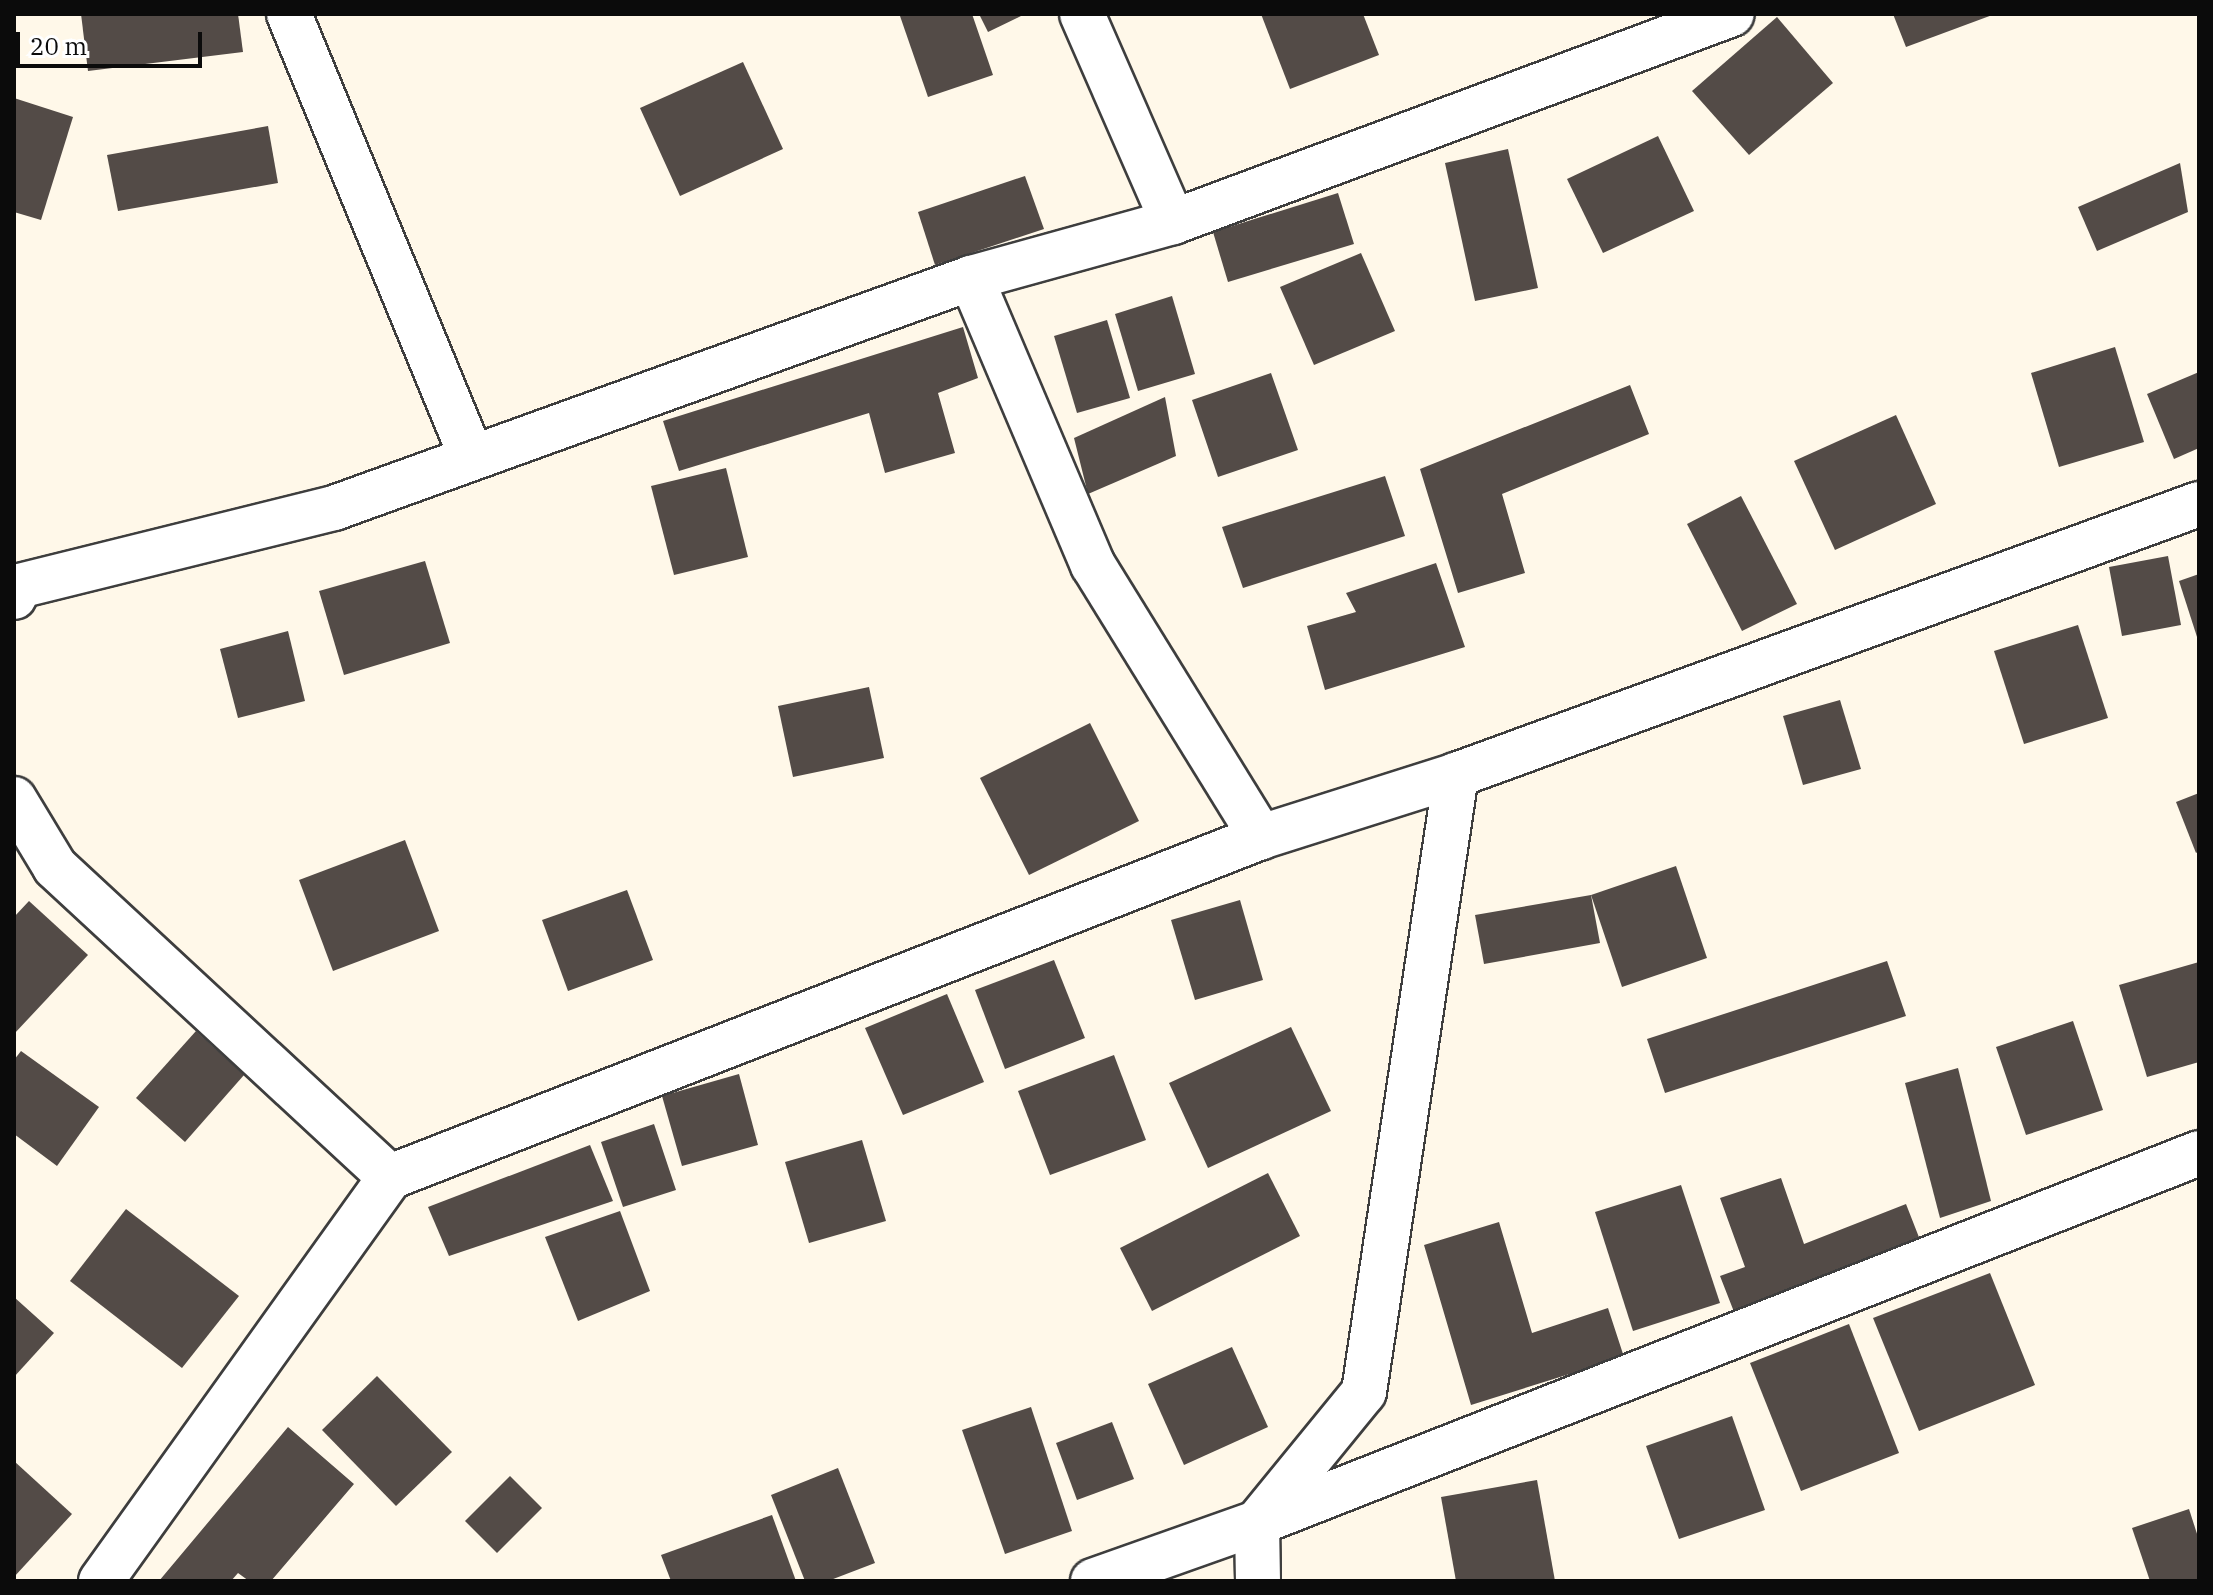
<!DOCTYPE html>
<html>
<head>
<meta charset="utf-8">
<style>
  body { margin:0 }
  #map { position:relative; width:2213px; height:1595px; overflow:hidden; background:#fff8e9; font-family:"IBM Plex Serif",serif }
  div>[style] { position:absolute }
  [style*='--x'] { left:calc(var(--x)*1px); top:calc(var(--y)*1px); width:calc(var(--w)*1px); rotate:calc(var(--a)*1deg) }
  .building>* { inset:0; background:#534b47 }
  .roads { filter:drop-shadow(2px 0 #3e3e3e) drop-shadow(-2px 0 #3e3e3e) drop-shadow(0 2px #3e3e3e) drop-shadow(0 -2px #3e3e3e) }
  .street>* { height:44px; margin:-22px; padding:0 22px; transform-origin:22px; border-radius:22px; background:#fff }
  span { translate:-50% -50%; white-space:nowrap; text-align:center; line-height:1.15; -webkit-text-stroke:8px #fff; paint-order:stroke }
  .frame { position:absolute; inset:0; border:16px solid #0b0b0b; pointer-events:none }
  .scale { position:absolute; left:16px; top:32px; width:186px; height:36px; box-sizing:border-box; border:4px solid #0b0b0b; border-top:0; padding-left:10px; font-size:24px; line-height:28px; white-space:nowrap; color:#0b0b0b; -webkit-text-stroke:6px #fff; paint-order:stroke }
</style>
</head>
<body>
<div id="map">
  <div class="building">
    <i style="clip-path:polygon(81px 14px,238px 14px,243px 52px,88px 71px)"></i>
    <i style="clip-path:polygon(907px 14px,972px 14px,993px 75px,928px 97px,900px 16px)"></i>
    <i style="clip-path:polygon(979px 14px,1025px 14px,988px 32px)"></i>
    <i style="clip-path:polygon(1261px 14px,1363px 14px,1379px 55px,1290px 89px)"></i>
    <i style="clip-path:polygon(1893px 14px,1995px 14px,1906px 47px)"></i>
    <i style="clip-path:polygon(1777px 17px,1833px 83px,1749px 155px,1692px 91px)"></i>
    <i style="clip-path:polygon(743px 62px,783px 149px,680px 196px,640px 108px)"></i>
    <i style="clip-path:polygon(14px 98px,73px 117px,41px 220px,14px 212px)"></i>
    <i style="clip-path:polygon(268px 126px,278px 183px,118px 211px,107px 155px)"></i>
    <i style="clip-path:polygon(1658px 136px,1694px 211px,1603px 253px,1567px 179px)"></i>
    <i style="clip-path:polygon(1508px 149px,1538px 288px,1475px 301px,1445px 163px)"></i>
    <i style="clip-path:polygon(2180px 163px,2188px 212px,2097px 251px,2078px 207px)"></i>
    <i style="clip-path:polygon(1025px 176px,1044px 229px,935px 265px,918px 212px)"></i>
    <i style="clip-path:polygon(1338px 193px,1354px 244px,1228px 282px,1213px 232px)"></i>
    <i style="clip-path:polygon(1361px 253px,1395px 331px,1314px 365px,1280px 287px)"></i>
    <i style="clip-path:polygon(1172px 296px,1195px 374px,1138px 391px,1115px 314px)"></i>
    <i style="clip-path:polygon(1107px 320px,1130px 398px,1077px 413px,1054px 336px)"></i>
    <i style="clip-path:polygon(963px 327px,978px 378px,938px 393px,955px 453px,885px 473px,869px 413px,679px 471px,663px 421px)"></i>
    <i style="clip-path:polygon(2115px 347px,2144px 442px,2059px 467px,2031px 373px)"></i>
    <i style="clip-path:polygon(2199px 372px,2199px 448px,2174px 459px,2147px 394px)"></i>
    <i style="clip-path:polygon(1271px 373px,1298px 450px,1218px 477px,1192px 400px)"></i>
    <i style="clip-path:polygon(1630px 385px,1649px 434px,1502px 494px,1525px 573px,1458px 593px,1420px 469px)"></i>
    <i style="clip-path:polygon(1165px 397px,1176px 456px,1088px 494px,1074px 438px)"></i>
    <i style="clip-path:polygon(1896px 415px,1936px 504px,1835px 550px,1794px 461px)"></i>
    <i style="clip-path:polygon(726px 468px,748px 557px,674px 575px,651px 486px)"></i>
    <i style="clip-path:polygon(1385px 476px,1405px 536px,1243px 588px,1222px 527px)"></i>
    <i style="clip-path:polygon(1741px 496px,1797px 604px,1742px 631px,1687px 524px)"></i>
    <i style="clip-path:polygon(2168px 556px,2181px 625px,2122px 636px,2109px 567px)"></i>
    <i style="clip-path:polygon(425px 561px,450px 643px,344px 675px,319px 591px)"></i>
    <i style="clip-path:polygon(1436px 563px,1465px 647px,1325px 690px,1307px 626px,1356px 612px,1346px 593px)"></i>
    <i style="clip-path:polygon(2199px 574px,2199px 640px,2198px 640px,2179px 581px)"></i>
    <i style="clip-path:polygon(2078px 625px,2108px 718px,2024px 744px,1994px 651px)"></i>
    <i style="clip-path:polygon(288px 631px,305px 701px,238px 718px,220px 649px)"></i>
    <i style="clip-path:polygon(869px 687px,884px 758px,793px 777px,778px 706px)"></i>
    <i style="clip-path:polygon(1840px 700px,1861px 769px,1803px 785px,1783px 716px)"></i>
    <i style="clip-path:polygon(1090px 723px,1139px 821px,1029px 875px,980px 778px)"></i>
    <i style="clip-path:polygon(2199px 793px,2199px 851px,2196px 853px,2176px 802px)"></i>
    <i style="clip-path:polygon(405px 840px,439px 931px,333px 971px,299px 880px)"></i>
    <i style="clip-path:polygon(1676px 866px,1707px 958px,1622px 987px,1591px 895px)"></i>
    <i style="clip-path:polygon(627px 890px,653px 960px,568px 991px,542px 920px)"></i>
    <i style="clip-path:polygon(1591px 895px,1600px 943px,1484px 964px,1475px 915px)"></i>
    <i style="clip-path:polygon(1240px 900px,1263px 980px,1195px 1000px,1171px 920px)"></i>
    <i style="clip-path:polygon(29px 901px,88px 955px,14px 1034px,14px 917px)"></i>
    <i style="clip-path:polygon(1054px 960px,1085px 1038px,1005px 1069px,975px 990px)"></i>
    <i style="clip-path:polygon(1887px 961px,1906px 1016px,1665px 1093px,1647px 1039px)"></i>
    <i style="clip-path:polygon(2199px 962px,2199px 1062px,2147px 1077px,2119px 985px)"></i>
    <i style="clip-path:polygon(947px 994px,984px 1082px,903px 1115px,865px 1028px)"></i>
    <i style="clip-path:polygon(2073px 1021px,2103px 1110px,2026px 1135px,1996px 1047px)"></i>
    <i style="clip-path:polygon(1291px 1027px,1331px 1111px,1208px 1168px,1169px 1083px)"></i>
    <i style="clip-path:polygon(196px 1031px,244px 1075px,185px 1142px,136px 1098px)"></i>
    <i style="clip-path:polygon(21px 1051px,99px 1107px,57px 1166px,14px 1134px,14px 1060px)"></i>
    <i style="clip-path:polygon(1114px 1055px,1146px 1140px,1050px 1175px,1018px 1091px)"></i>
    <i style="clip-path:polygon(1958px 1068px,1991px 1201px,1940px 1218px,1905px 1083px)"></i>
    <i style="clip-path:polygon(739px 1074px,758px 1145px,682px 1166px,662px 1096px)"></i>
    <i style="clip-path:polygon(654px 1124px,676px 1190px,623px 1207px,601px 1142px)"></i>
    <i style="clip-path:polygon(862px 1140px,886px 1221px,809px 1243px,785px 1162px)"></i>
    <i style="clip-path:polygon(590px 1145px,613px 1201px,449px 1256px,428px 1207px)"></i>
    <i style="clip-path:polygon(1268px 1173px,1300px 1236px,1152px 1311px,1120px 1248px)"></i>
    <i style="clip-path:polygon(1781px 1178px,1804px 1244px,1906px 1204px,1922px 1245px,1736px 1317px,1720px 1276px,1745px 1267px,1720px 1198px)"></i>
    <i style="clip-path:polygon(1681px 1185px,1720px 1303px,1633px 1331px,1595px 1212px)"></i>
    <i style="clip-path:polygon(126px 1209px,239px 1296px,182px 1368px,70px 1281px)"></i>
    <i style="clip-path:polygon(620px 1211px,650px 1291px,578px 1321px,545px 1237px)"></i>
    <i style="clip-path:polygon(1499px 1222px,1532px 1333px,1608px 1308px,1624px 1357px,1471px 1405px,1424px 1245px)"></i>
    <i style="clip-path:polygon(1990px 1273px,2035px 1385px,1919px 1431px,1873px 1318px)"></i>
    <i style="clip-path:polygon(14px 1297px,54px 1333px,14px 1377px)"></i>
    <i style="clip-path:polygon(1849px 1324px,1899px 1453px,1801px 1491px,1750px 1363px)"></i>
    <i style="clip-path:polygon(1232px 1347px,1268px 1427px,1184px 1465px,1148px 1384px)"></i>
    <i style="clip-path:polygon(377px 1376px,452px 1452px,396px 1506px,322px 1430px)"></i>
    <i style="clip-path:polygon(1031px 1407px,1072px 1531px,1005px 1554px,962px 1430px)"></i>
    <i style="clip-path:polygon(1732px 1416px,1765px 1510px,1679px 1539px,1646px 1446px)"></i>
    <i style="clip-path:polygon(1112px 1422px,1134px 1479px,1077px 1500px,1056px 1443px)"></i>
    <i style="clip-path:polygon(288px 1427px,354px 1484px,271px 1581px,249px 1581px,238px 1573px,231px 1581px,159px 1581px)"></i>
    <i style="clip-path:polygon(14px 1461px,72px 1514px,14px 1577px)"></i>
    <i style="clip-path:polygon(838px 1468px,875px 1563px,828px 1581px,805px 1581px,771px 1495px)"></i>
    <i style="clip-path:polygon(510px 1476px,542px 1508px,497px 1553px,465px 1521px)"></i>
    <i style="clip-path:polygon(1537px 1480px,1555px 1581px,1456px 1581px,1441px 1497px)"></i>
    <i style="clip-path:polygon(2189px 1509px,2199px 1540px,2199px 1581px,2150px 1581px,2132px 1528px)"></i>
    <i style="clip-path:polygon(772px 1515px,796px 1581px,671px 1581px,661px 1555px)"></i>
  </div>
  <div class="roads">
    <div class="street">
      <i style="--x:289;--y:14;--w:480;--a:67.6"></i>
      <i style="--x:1082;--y:14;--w:227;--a:66.4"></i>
      <i style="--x:971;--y:278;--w:312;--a:67"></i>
      <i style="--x:1093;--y:565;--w:320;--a:58.3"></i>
      <i style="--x:14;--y:597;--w:12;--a:-66"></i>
      <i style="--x:19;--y:586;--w:325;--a:-13.9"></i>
      <i style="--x:334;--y:508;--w:677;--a:-19.85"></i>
      <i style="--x:971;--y:278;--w:210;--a:-15.5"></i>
      <i style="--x:1173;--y:222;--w:596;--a:-20.41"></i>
      <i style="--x:14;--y:799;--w:79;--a:58.9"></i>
      <i style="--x:55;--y:867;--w:456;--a:42.8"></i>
      <i style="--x:101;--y:1581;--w:497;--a:-54.4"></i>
      <i style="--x:390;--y:1177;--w:935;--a:-21.32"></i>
      <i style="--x:1261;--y:837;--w:205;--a:-17.6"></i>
      <i style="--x:1456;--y:775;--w:791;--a:-20.04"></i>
      <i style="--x:1093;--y:1581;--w:174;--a:-19.5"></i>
      <i style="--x:1257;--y:1523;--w:1012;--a:-21.44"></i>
      <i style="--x:1258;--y:1581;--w:58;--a:-91"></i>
      <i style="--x:1257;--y:1523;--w:169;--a:-50.8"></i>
      <i style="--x:1364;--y:1392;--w:624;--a:-81.52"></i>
    </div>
  </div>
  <div class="frame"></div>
  <div class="scale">20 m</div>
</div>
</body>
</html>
